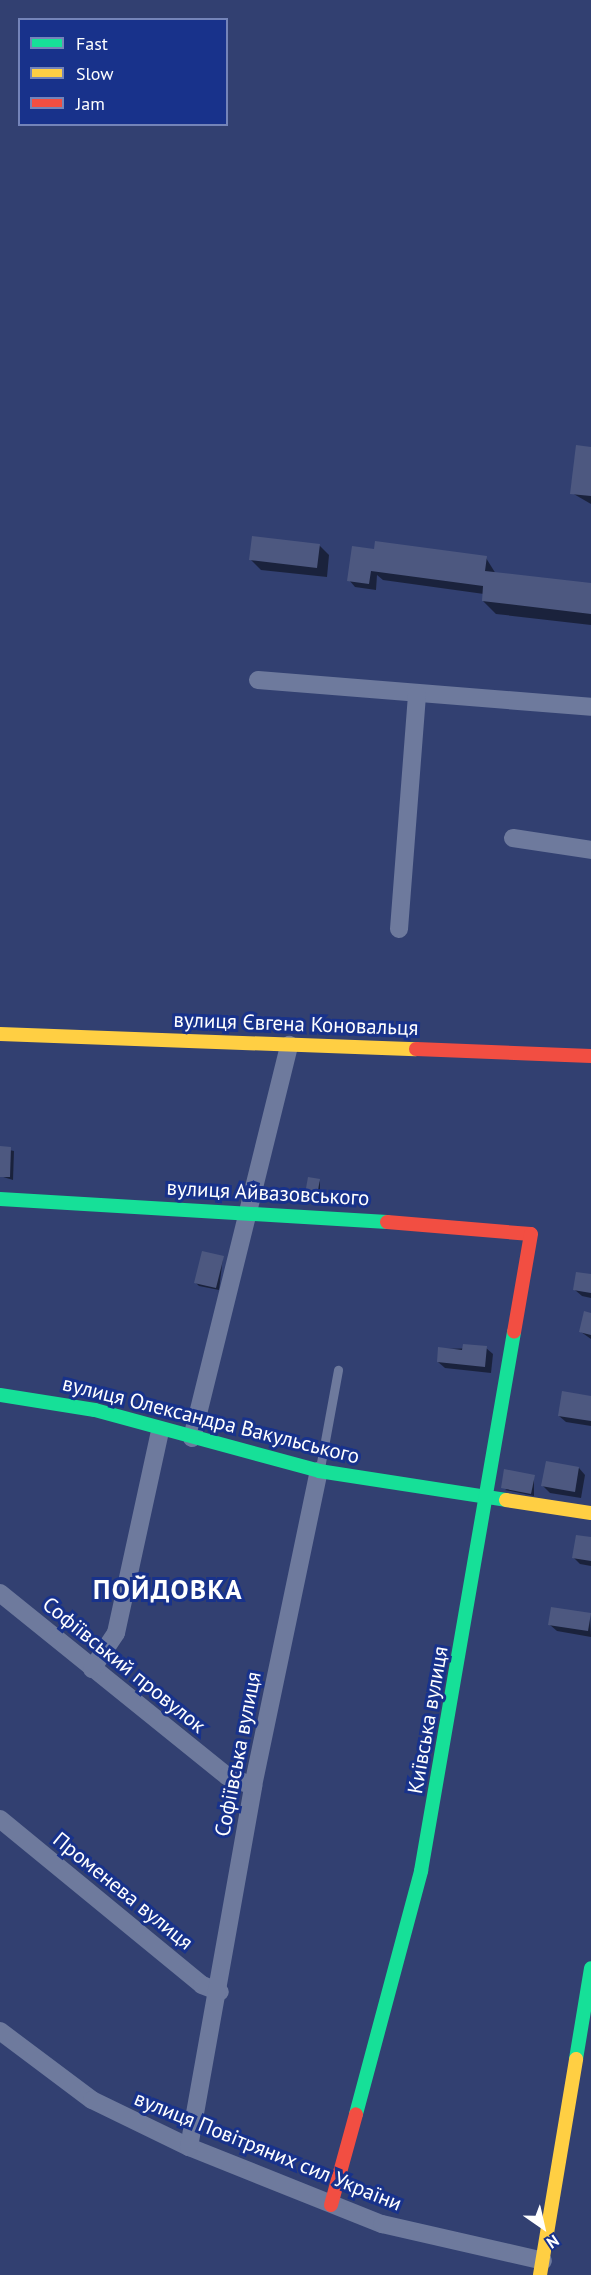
<!DOCTYPE html>
<html>
<head>
<meta charset="utf-8">
<style>
  body { margin:0 }
  #map { position:relative; width:591px; height:2275px; overflow:hidden; background:#324071; font-family:"PT Sans",sans-serif }
  div>[style] { position:absolute }
  [style*='--x'] { left:calc(var(--x)*1px); top:calc(var(--y)*1px); width:calc(var(--w)*1px); rotate:calc(var(--a)*1deg) }
  .shadow>* { inset:0; background:#0007 }
  .building>* { inset:0; background:#4d5880 }
  .lane>* { height:9px; margin:-4.5px; padding:0 4.5px; transform-origin:4.5px; border-radius:4.5px; background:#6e7a9d }
  .street>* { height:18px; margin:-9px; padding:0 9px; transform-origin:9px; border-radius:9px; background:#6e7a9d }
  .fast>* { height:14px; margin:-7px; padding:0 7px; transform-origin:7px; border-radius:7px; background:#16e098 }
  .slow>* { height:14px; margin:-7px; padding:0 7px; transform-origin:7px; border-radius:7px; background:#ffcf43 }
  .jam>* { height:14px; margin:-7px; padding:0 7px; transform-origin:7px; border-radius:7px; background:#f24e42 }
  span { translate:-50% -50%; white-space:nowrap; text-align:center; line-height:1.15; -webkit-text-stroke:6px #18328b; paint-order:stroke }
  .street-label { font-size:21px; color:#fff }
  .district-label { font-size:27px; color:#fff; font-weight:700; letter-spacing:1.5px }
  .legend { position:absolute; left:18px; top:18px; width:210px; height:108px; box-sizing:border-box; background:#18328b; border:2px solid #7484b9; margin:0; padding:8px 10px; list-style:none; font-size:18px; color:#fff }
  .legend li { display:flex; align-items:center; gap:12px; height:30px }
  .legend b { width:30px; border:2px solid #7484b9 }
  .north { position:absolute; left:513px; top:2197px; width:60px; height:60px; -webkit-text-stroke:4px #18328b; paint-order:stroke; rotate:146deg; font-size:16px; font-weight:700; line-height:24px; text-align:center; color:#fff }
  .north::after { content:''; display:block; margin:auto; width:21px; height:27px; background:#fff; clip-path:polygon(50% 0,100% 100%,50% 72%,0 100%) }
</style>
</head>
<body>
<div id="map">
  <div class="shadow">
    <i style="clip-path:polygon(591px 449px,591px 504px,572px 493px)"></i>
    <i style="clip-path:polygon(319px 545px,329px 555px,327px 577px,261px 570px,251px 560px)"></i>
    <i style="clip-path:polygon(353px 548px,486px 558px,496px 574px,591px 585px,591px 625px,496px 614px,483px 601px,484px 594px,383px 580px,377px 575px,376px 590px,355px 587px,349px 580px)"></i>
    <i style="clip-path:polygon(0 1148px,14px 1151px,13px 1180px,0 1176px)"></i>
    <i style="clip-path:polygon(320px 1181px,320px 1198px,310px 1196px,307px 1193px)"></i>
    <i style="clip-path:polygon(223px 1257px,219px 1290px,199px 1286px,196px 1283px)"></i>
    <i style="clip-path:polygon(591px 1275px,591px 1298px,582px 1296px,575px 1290px)"></i>
    <i style="clip-path:polygon(591px 1314px,591px 1339px,581px 1332px)"></i>
    <i style="clip-path:polygon(486px 1348px,493px 1354px,491px 1373px,445px 1368px,438px 1362px,439px 1349px)"></i>
    <i style="clip-path:polygon(591px 1397px,591px 1426px,566px 1422px,559px 1416px)"></i>
    <i style="clip-path:polygon(579px 1468px,585px 1475px,581px 1498px,550px 1493px,543px 1486px)"></i>
    <i style="clip-path:polygon(534px 1476px,534px 1496px,505px 1490px)"></i>
    <i style="clip-path:polygon(591px 1539px,591px 1566px,580px 1564px,574px 1558px)"></i>
    <i style="clip-path:polygon(590px 1614px,591px 1637px,557px 1631px,550px 1625px)"></i>
  </div>
  <div class="building">
    <i style="clip-path:polygon(576px 445px,591px 447px,591px 496px,570px 494px)"></i>
    <i style="clip-path:polygon(252px 536px,320px 544px,317px 568px,249px 560px)"></i>
    <i style="clip-path:polygon(375px 541px,487px 556px,485px 571px,591px 583px,591px 614px,482px 601px,483px 586px,371px 571px,369px 584px,347px 581px,352px 546px,374px 549px)"></i>
    <i style="clip-path:polygon(0 1146px,11px 1147px,10px 1177px,0 1177px)"></i>
    <i style="clip-path:polygon(308px 1177px,320px 1179px,317px 1196px,305px 1194px)"></i>
    <i style="clip-path:polygon(202px 1251px,224px 1256px,216px 1288px,194px 1283px)"></i>
    <i style="clip-path:polygon(576px 1272px,591px 1274px,591px 1293px,573px 1290px)"></i>
    <i style="clip-path:polygon(584px 1311px,591px 1313px,591px 1335px,579px 1332px)"></i>
    <i style="clip-path:polygon(463px 1344px,487px 1346px,485px 1367px,437px 1362px,438px 1347px,462px 1350px)"></i>
    <i style="clip-path:polygon(562px 1391px,591px 1396px,591px 1421px,558px 1416px)"></i>
    <i style="clip-path:polygon(546px 1461px,579px 1467px,575px 1492px,541px 1486px)"></i>
    <i style="clip-path:polygon(504px 1469px,535px 1475px,531px 1494px,501px 1488px)"></i>
    <i style="clip-path:polygon(576px 1535px,591px 1537px,591px 1561px,572px 1558px)"></i>
    <i style="clip-path:polygon(551px 1607px,591px 1613px,588px 1631px,548px 1625px)"></i>
  </div>
  <div class="lane">
    <i style="--x:320;--y:1468;--w:100;--a:-79.6"></i>
  </div>
  <div class="street">
    <i style="--x:258;--y:680;--w:334;--a:4.6"></i>
    <i style="--x:513;--y:838;--w:79;--a:8.7"></i>
    <i style="--x:399;--y:929;--w:235;--a:-85.6"></i>
    <i style="--x:192;--y:1438;--w:405;--a:-76.1"></i>
    <i style="--x:0;--y:1593;--w:292;--a:38.9"></i>
    <i style="--x:227;--y:1776;--w:28;--a:21"></i>
    <i style="--x:92;--y:1669;--w:43;--a:-56.3"></i>
    <i style="--x:116;--y:1633;--w:207;--a:-77.7"></i>
    <i style="--x:0;--y:1819;--w:261;--a:39.4"></i>
    <i style="--x:202;--y:1985;--w:19;--a:21"></i>
    <i style="--x:0;--y:2031;--w:115;--a:36.9"></i>
    <i style="--x:92;--y:2100;--w:108;--a:25.9"></i>
    <i style="--x:189;--y:2147;--w:208;--a:21.8"></i>
    <i style="--x:382;--y:2224;--w:165;--a:12.9"></i>
    <i style="--x:189;--y:2147;--w:367;--a:-79.9"></i>
    <i style="--x:253;--y:1786;--w:322;--a:-78.2"></i>
  </div>
  <div class="fast">
    <i style="--x:0;--y:1199;--w:388;--a:3.4"></i>
    <i style="--x:0;--y:1395;--w:96;--a:9"></i>
    <i style="--x:95;--y:1410;--w:232;--a:15.2"></i>
    <i style="--x:319;--y:1471;--w:189;--a:8.8"></i>
    <i style="--x:576;--y:2059;--w:92;--a:-80.6"></i>
    <i style="--x:356;--y:2114;--w:252;--a:-75"></i>
    <i style="--x:421;--y:1871;--w:547;--a:-80.21"></i>
  </div>
  <div class="slow">
    <i style="--x:0;--y:1034;--w:416;--a:2.1"></i>
    <i style="--x:506;--y:1500;--w:86;--a:8.7"></i>
    <i style="--x:540;--y:2275;--w:219;--a:-80.5"></i>
  </div>
  <div class="jam">
    <i style="--x:416;--y:1049;--w:175;--a:2.3"></i>
    <i style="--x:387;--y:1222;--w:144;--a:4.8"></i>
    <i style="--x:531;--y:1234;--w:99;--a:99.8"></i>
    <i style="--x:331;--y:2205;--w:94;--a:-74.6"></i>
  </div>
  <div class="street-label">
    <span style="left:296px;top:1024px;rotate:2deg">вулиця Євгена Коновальця</span>
    <span style="left:268px;top:1193px;rotate:3deg">вулиця Айвазовського</span>
    <span style="left:211px;top:1420px;rotate:14deg">вулиця Олександра Вакульського</span>
    <span style="left:124px;top:1665px;rotate:39deg">Софіївський провулок</span>
    <span style="left:428px;top:1720px;rotate:-80deg">Київська вулиця</span>
    <span style="left:238px;top:1754px;rotate:-79deg">Софіївська вулиця</span>
    <span style="left:123px;top:1891px;rotate:39deg">Променева вулиця</span>
    <span style="left:268px;top:2151px;rotate:22deg">вулиця Повітряних сил України</span>
  </div>
  <div class="district-label">
    <span style="left:168px;top:1590px">ПОЙДОВКА</span>
  </div>
  <ul class="legend">
  <li><b style="height:8px;background:#16e098"></b>Fast</li>
  <li><b style="height:8px;background:#ffcf43"></b>Slow</li>
  <li><b style="height:8px;background:#f24e42"></b>Jam</li>
  </ul>
  <div class="north">N</div>
</div>
</body>
</html>
